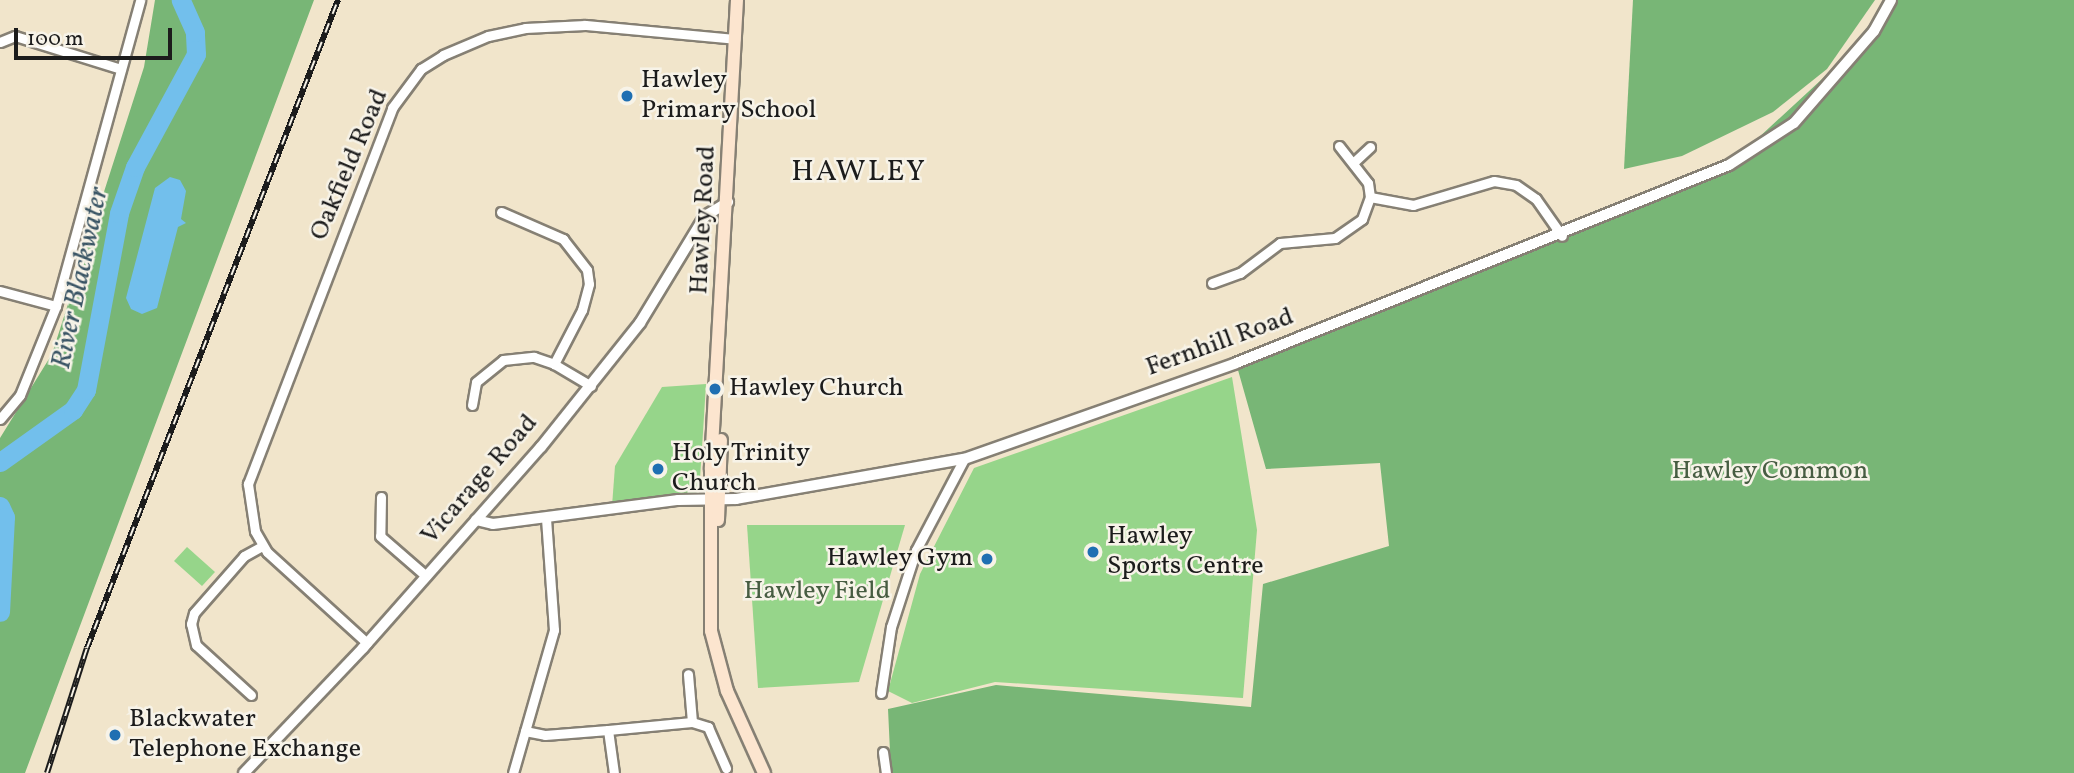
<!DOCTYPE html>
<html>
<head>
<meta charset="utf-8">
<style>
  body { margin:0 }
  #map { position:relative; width:2074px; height:773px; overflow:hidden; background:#f1e5cb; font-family:Vollkorn,serif }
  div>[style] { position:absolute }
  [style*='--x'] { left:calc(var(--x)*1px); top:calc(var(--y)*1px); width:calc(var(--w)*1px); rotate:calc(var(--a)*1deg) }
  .green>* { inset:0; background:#96d58a }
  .forest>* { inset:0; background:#78b676 }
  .water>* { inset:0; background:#72bfec }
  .river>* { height:19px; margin:-9.5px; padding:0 9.5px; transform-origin:9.5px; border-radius:9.5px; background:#72bfec }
  .roads { filter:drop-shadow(2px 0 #868074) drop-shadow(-2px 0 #868074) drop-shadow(0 2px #868074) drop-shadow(0 -2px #868074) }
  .minor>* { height:9px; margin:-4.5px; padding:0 4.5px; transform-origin:4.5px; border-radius:4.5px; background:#fff }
  .tertiary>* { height:10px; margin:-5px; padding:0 5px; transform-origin:5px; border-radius:5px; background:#fff }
  .secondary>* { height:12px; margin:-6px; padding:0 6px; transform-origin:6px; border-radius:6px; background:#fce5cf }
  .rail>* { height:6px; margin-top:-3px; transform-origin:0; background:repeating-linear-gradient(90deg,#f7f3e8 0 10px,#1c1c1c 0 20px); box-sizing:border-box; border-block:2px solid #1c1c1c }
  .dots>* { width:19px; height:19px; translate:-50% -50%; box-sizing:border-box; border:4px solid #f7f3e8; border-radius:50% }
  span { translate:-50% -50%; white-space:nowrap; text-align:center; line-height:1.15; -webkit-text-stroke:5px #f7f3e8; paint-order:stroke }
  .poi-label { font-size:26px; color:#1c1c1c }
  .left { translate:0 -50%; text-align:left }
  .right { translate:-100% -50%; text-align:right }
  .street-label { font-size:26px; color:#1c1c1c }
  .park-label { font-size:26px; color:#475d42 }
  .water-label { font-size:28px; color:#3a5565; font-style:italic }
  .quarter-label { font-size:30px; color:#1c1c1c; letter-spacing:2px }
  .scale { position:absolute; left:14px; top:28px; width:158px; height:32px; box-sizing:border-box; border:4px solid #1c1c1c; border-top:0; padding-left:9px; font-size:21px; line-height:24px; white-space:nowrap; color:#1c1c1c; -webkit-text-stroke:5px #f7f3e8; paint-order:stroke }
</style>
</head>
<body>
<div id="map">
  <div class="green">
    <i style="clip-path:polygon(1232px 377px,1257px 530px,1243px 698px,995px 682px,912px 703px,888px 691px,920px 574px,974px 468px)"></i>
    <i style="clip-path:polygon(706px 384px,699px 495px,612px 506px,615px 466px,662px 387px)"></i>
    <i style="clip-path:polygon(747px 525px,905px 525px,859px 682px,758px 688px)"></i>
    <i style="clip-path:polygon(187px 547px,215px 572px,202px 586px,174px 561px)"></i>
  </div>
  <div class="forest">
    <i style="clip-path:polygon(155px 0,314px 0,25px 773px,0 773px,0 438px,52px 354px,144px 67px)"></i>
    <i style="clip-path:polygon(1633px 0,1875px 0,1827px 69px,1773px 112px,1682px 156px,1624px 169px)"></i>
    <i style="clip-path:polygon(1891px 0,2074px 0,2074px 773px,891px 773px,888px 709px,996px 685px,1251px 707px,1263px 584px,1389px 546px,1380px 463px,1266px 469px,1236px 363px,1729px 165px,1874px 31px)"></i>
  </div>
  <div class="water">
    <i style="clip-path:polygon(170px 177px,180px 180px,186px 191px,181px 219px,186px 223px,178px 227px,157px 308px,142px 314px,131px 309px,126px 298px,155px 188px)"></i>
  </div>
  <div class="river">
    <i style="--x:0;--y:462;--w:90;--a:-35.5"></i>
    <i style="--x:73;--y:410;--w:24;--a:-57"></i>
    <i style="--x:86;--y:390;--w:180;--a:-79.4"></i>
    <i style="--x:119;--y:213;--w:49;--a:-70.8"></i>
    <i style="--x:135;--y:167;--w:128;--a:-61.6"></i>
    <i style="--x:196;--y:54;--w:22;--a:-93"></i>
    <i style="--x:195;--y:32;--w:35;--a:-114"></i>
    <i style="--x:0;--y:506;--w:12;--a:66"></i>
    <i style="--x:5;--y:517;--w:95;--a:93"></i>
  </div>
  <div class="roads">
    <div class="minor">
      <i style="--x:0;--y:42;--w:16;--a:-22"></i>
      <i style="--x:15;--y:36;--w:111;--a:17.3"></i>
      <i style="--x:1354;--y:162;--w:22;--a:-43"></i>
      <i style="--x:1370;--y:197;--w:44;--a:10.5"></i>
      <i style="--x:1413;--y:205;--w:84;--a:-16.5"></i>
      <i style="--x:1494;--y:181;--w:22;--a:10"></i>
      <i style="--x:1516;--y:185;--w:24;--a:35"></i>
      <i style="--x:1536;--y:199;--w:45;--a:54.9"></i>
      <i style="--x:501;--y:212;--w:68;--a:23.5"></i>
      <i style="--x:563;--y:239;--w:39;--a:52"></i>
      <i style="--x:587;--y:270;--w:14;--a:82"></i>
      <i style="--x:589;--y:284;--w:27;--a:105"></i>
      <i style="--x:582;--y:310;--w:61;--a:117.4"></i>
      <i style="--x:554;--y:364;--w:43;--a:30.7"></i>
      <i style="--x:1212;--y:283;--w:30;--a:-20"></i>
      <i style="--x:1240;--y:273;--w:50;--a:-36.9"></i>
      <i style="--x:1280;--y:243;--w:55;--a:-5.2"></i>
      <i style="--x:1335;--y:238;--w:33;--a:-35"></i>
      <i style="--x:1362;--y:219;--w:23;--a:-70"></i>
      <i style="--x:1370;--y:197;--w:14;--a:-98"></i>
      <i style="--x:1368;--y:183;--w:47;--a:-128.1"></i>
      <i style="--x:0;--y:291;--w:58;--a:15"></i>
      <i style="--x:472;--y:405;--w:23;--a:-80"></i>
      <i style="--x:476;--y:382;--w:35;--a:-39"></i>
      <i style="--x:503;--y:360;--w:31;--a:-6"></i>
      <i style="--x:534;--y:357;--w:21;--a:19"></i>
      <i style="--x:0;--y:419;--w:31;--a:-50"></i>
      <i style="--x:20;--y:395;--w:96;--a:-68"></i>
      <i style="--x:56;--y:306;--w:317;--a:-74.6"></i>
      <i style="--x:381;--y:497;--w:39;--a:91"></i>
      <i style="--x:380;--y:536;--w:61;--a:41"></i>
      <i style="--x:367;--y:643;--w:135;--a:-137.7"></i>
      <i style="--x:267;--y:552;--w:24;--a:-120"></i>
      <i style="--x:255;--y:531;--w:48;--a:-98.5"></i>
      <i style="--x:248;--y:484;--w:403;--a:-69"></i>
      <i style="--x:392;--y:108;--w:49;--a:-53.4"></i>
      <i style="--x:421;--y:69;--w:26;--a:-32"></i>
      <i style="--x:443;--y:55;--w:49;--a:-22.9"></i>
      <i style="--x:488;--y:36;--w:38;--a:-12"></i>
      <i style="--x:525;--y:28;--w:60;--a:-2.9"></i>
      <i style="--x:585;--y:25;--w:151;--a:5.3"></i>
      <i style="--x:881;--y:693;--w:67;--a:-81.4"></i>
      <i style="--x:891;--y:627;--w:81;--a:-72"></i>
      <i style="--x:916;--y:550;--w:103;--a:-62.2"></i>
      <i style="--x:251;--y:695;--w:74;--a:-137.7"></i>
      <i style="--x:196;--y:645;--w:22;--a:-103"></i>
      <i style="--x:191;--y:624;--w:11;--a:-75"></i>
      <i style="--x:194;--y:613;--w:76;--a:-48.7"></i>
      <i style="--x:244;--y:556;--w:21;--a:-29"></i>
      <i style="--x:692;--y:722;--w:17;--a:17"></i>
      <i style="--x:708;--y:727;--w:45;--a:66.3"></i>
      <i style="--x:608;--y:730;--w:84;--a:-5.4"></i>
      <i style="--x:692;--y:722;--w:48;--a:-94.8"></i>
      <i style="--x:525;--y:731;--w:20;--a:11"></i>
      <i style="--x:545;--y:735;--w:63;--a:-4.5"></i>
      <i style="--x:608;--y:730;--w:43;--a:82.1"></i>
      <i style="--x:883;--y:752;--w:21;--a:82"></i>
      <i style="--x:513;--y:773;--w:149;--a:-74"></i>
      <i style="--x:554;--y:630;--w:112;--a:-94.1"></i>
    </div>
    <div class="tertiary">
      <i style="--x:476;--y:520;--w:17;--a:13"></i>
      <i style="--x:493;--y:524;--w:187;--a:-7.4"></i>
      <i style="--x:678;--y:500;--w:58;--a:-1"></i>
      <i style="--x:736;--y:499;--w:231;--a:-10"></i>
      <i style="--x:964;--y:459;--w:288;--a:-19.4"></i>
      <i style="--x:1236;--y:363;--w:531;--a:-21.88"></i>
      <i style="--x:1729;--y:165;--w:77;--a:-32.9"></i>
      <i style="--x:1794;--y:123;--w:122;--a:-49"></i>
      <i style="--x:1874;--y:31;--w:35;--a:-61"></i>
      <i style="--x:244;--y:773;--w:173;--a:-46.4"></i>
      <i style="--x:363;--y:648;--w:268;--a:-48.5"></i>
      <i style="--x:541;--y:447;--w:159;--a:-51.4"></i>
      <i style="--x:640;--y:323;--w:125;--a:-58.7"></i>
      <i style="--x:705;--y:216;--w:27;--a:-31"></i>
    </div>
    <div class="secondary">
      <i style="--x:737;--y:0;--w:470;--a:93.2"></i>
      <i style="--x:711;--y:469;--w:162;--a:90"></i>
      <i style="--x:711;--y:631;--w:62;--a:75.1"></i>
      <i style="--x:727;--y:691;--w:90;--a:65.7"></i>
      <i style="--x:718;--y:520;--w:80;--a:-87.9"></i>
    </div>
  </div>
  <div class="rail">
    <i style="--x:47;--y:773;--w:131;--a:-72.3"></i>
    <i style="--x:87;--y:648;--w:695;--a:-68.83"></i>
  </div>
  <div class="dots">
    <i style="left:627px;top:96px;background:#1f6fb2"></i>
    <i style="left:715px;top:389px;background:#1f6fb2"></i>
    <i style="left:658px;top:469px;background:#1f6fb2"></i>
    <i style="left:1093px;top:552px;background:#1f6fb2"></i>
    <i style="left:987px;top:559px;background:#1f6fb2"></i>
    <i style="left:115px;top:735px;background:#1f6fb2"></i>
  </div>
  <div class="poi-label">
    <span class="left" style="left:641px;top:96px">Hawley<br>Primary School</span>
    <span class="left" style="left:729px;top:389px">Hawley Church</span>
    <span class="left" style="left:672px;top:469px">Holy Trinity<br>Church</span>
    <span class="left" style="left:1107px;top:552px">Hawley<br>Sports Centre</span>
    <span class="right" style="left:973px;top:559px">Hawley Gym</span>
    <span class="left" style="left:129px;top:735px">Blackwater<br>Telephone Exchange</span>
  </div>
  <div class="street-label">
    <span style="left:350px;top:165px;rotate:-67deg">Oakfield Road</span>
    <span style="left:704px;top:220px;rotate:-87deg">Hawley Road</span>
    <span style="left:1220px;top:343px;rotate:-20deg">Fernhill Road</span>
    <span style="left:480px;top:480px;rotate:-49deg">Vicarage Road</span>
  </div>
  <div class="park-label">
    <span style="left:1770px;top:472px">Hawley Common</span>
    <span style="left:817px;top:592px">Hawley Field</span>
  </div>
  <div class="water-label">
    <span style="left:81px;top:278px;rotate:-78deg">River Blackwater</span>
  </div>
  <div class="quarter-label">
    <span style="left:859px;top:172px">HAWLEY</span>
  </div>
  <div class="scale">100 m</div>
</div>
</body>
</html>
